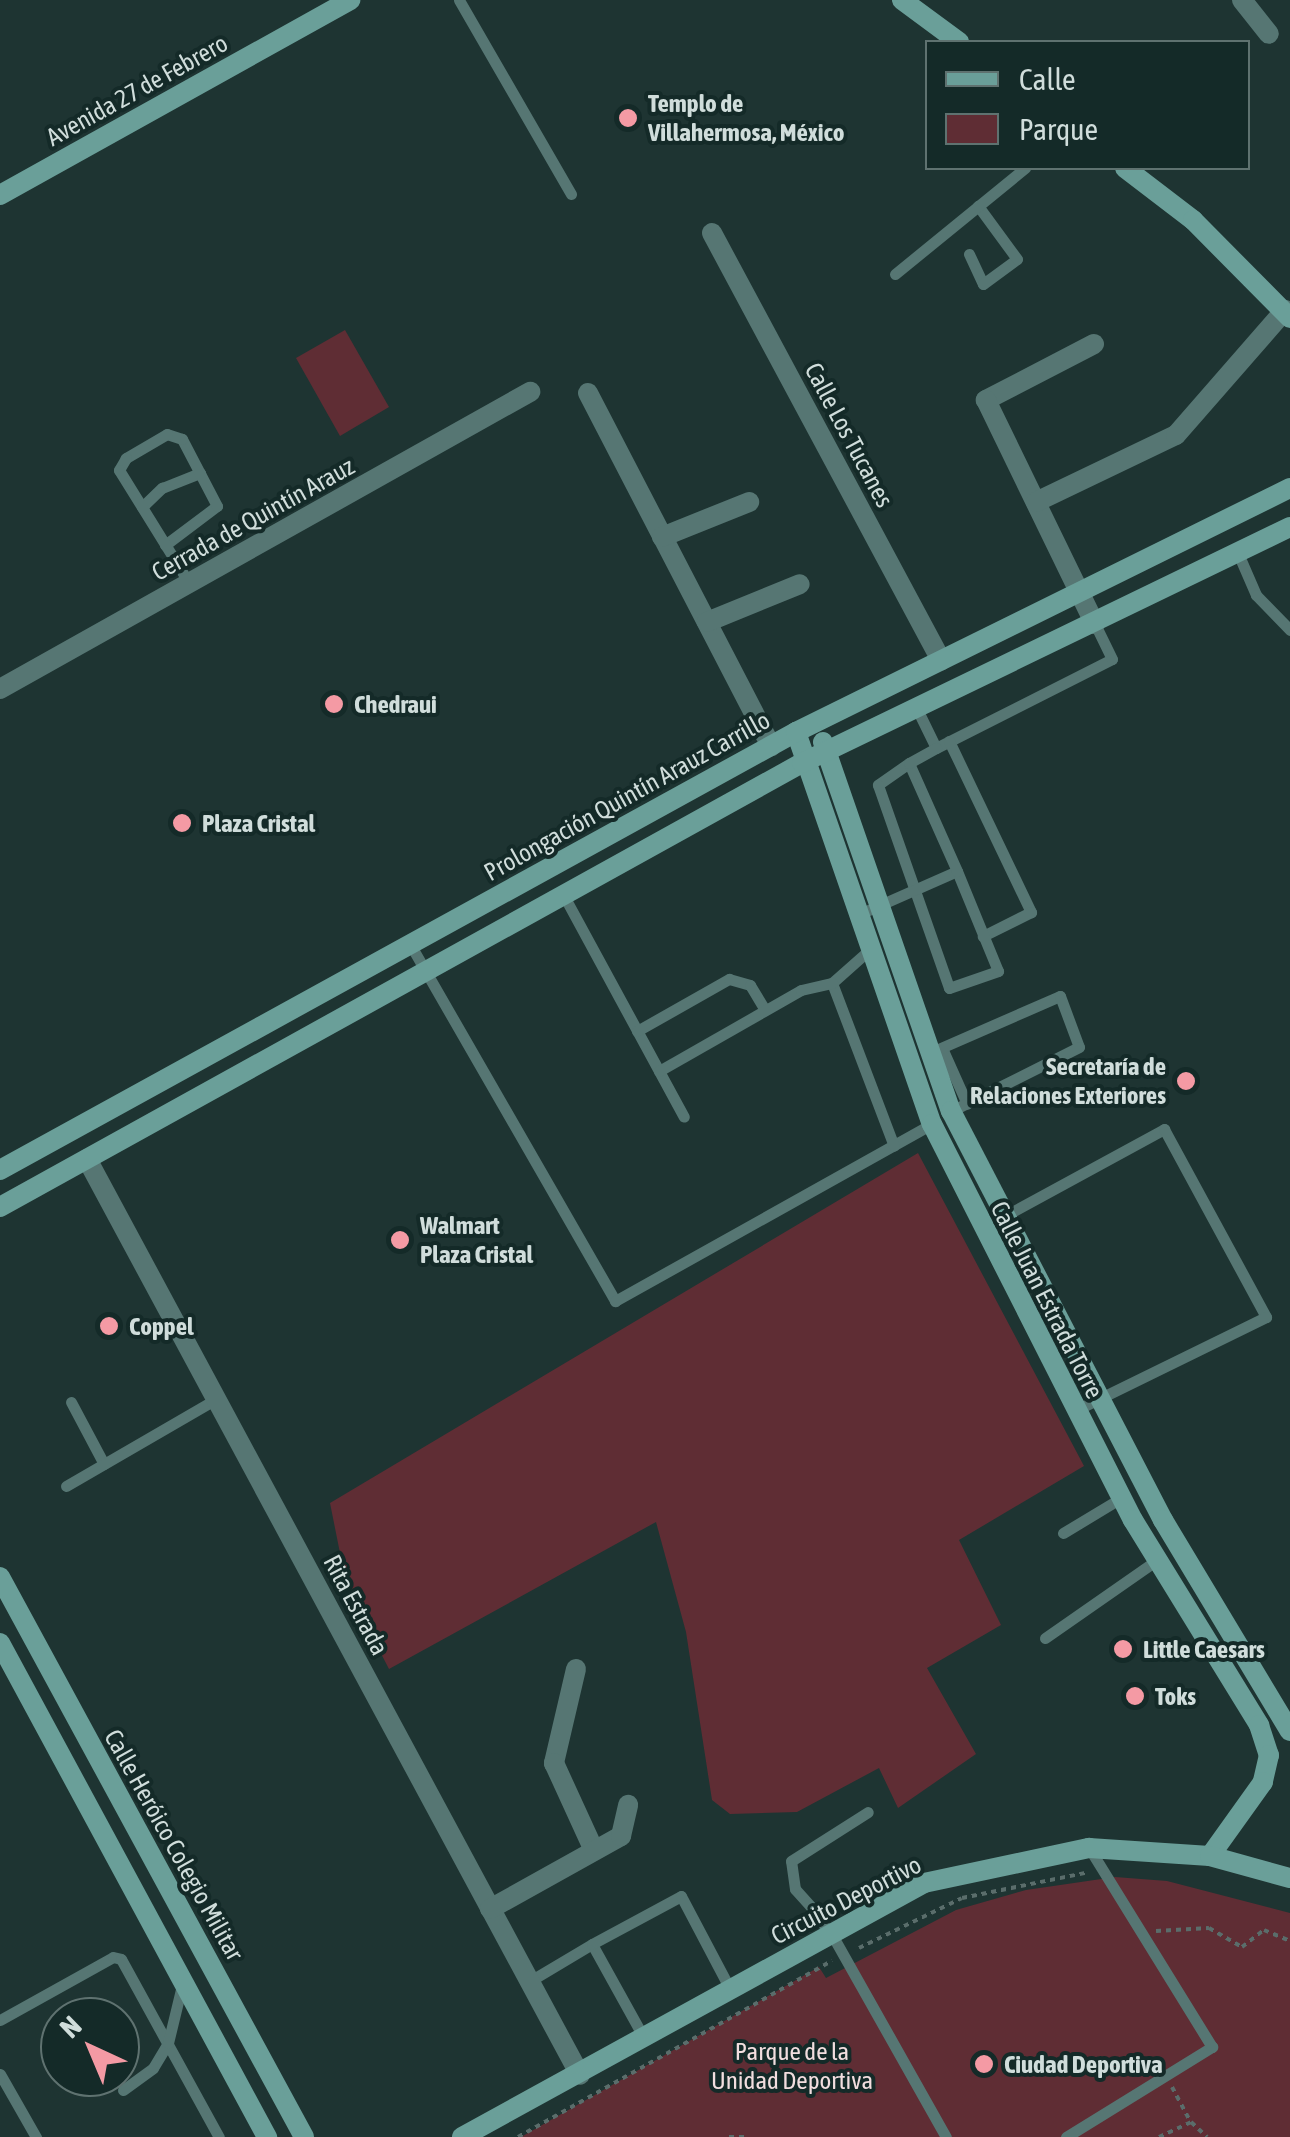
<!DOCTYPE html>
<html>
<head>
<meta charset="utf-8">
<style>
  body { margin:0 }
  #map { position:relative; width:1290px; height:2137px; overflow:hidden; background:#1e3432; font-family:"Asap Condensed",sans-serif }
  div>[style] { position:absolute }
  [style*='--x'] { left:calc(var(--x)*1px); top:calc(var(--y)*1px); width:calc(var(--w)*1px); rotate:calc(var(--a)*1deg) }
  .green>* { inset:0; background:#5f2d34 }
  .path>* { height:4px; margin-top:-2px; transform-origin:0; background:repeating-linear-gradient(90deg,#5a6d6b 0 5px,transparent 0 10px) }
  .lane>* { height:11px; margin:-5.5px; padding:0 5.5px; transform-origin:5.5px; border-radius:5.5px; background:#567673 }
  .street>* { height:20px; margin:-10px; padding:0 10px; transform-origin:10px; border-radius:10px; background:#567673 }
  .secondary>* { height:20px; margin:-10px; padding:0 10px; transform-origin:10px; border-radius:10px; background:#6a9f99 }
  .dots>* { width:28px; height:28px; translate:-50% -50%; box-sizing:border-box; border:5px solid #142a28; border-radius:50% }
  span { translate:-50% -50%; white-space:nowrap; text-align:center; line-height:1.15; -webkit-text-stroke:8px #142a28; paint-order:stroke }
  .street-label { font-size:25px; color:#d0dddb }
  .poi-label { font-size:25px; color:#d0dddb; font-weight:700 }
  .left { translate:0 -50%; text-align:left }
  .right { translate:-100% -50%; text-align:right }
  .park-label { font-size:25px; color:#f2dedf }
  .legend { position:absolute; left:925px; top:40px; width:325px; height:130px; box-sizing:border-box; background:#142a28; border:2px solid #5f7270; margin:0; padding:12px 18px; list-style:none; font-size:30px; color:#d0dddb }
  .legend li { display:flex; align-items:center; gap:20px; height:50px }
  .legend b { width:50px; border:2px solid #5f7270 }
  .north { position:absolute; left:40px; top:1997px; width:100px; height:100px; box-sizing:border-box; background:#142a28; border:2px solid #5f7270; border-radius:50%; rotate:316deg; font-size:28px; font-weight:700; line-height:40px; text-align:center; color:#d0dddb }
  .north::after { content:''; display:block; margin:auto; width:35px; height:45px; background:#f49aa4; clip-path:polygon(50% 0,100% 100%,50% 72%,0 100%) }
</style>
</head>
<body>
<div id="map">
  <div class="green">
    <i style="clip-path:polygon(345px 330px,389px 407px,340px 436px,296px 358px)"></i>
    <i style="clip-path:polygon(918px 1153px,1084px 1466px,959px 1540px,1001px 1625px,927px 1668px,976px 1754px,898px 1808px,879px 1768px,797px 1812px,730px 1814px,712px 1800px,686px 1632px,656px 1522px,389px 1669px,347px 1588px,330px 1503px)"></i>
    <i style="clip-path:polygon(1115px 1877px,1167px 1881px,1290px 1913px,1290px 2137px,521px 2137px,819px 1967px,826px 1978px,956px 1910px,1026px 1890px)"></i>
  </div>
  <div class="path">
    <i style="--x:1156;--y:1931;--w:53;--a:-3.2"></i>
    <i style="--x:1209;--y:1928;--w:38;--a:30"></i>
    <i style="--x:1242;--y:1947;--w:28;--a:-38"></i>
    <i style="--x:1264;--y:1930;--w:28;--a:23"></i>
    <i style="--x:859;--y:1948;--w:114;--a:-25.9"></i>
    <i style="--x:962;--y:1898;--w:126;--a:-11.5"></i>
    <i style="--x:1172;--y:2087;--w:40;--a:62"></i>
    <i style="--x:518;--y:2137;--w:360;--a:-29.3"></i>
    <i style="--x:729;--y:2137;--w:19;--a:0"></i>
    <i style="--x:1159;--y:2137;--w:35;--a:-25"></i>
    <i style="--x:1191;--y:2122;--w:22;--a:43"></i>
  </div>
  <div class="lane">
    <i style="--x:459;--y:0;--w:224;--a:60"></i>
    <i style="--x:969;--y:254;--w:33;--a:65"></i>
    <i style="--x:983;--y:284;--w:42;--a:-36.3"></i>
    <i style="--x:1017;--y:259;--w:66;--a:-126.3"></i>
    <i style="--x:895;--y:274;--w:168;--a:-39.2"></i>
    <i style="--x:142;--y:507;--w:28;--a:-44"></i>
    <i style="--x:162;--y:488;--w:41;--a:-21.5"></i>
    <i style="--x:165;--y:545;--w:65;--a:-36.9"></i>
    <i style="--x:217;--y:506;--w:76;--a:-117.6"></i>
    <i style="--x:182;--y:439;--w:16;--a:-162"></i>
    <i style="--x:167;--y:434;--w:48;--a:149.7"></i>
    <i style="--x:126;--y:458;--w:14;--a:120"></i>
    <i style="--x:119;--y:470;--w:133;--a:58.2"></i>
    <i style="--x:1237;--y:551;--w:48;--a:66.6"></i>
    <i style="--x:1256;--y:595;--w:49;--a:45.8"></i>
    <i style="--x:917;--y:709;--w:43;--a:64"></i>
    <i style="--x:936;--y:748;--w:197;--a:-26.8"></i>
    <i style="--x:1112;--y:659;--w:39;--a:-116"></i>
    <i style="--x:949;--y:741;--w:190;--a:64.4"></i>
    <i style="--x:1031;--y:912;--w:54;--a:153.4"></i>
    <i style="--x:909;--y:763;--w:38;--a:145"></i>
    <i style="--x:878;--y:785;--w:215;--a:70.7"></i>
    <i style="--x:949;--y:988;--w:52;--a:-19.1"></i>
    <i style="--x:998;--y:971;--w:108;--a:-112.3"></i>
    <i style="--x:564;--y:896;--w:251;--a:61.5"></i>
    <i style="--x:855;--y:916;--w:111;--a:-23.8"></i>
    <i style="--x:957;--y:871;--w:118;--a:-114"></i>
    <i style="--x:909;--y:763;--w:31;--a:-29"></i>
    <i style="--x:410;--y:944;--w:412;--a:60.1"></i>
    <i style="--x:615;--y:1301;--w:363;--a:-29.2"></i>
    <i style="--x:868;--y:951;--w:48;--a:138.4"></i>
    <i style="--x:832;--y:983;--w:174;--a:69.2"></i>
    <i style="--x:637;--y:1031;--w:106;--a:-29.5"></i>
    <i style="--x:729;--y:979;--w:22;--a:16"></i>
    <i style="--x:750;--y:985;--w:29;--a:59"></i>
    <i style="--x:942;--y:1048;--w:61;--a:65.9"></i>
    <i style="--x:927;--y:1054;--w:145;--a:-23.6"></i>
    <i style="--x:1060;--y:996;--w:54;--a:69.6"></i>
    <i style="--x:1079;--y:1047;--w:143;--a:153.4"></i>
    <i style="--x:659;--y:1071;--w:163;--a:-29.7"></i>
    <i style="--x:801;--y:990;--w:32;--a:-13"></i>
    <i style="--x:1001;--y:1218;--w:186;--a:-28.6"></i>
    <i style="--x:1164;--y:1129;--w:214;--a:61.5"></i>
    <i style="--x:1266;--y:1317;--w:212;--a:153.9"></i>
    <i style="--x:71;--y:1402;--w:70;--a:62"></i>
    <i style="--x:66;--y:1486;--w:173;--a:-30.1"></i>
    <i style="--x:1063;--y:1533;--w:68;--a:-31.1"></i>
    <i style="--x:1045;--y:1638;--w:136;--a:-34.9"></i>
    <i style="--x:831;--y:1933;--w:234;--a:60.6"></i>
    <i style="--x:827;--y:1935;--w:17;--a:-107"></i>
    <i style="--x:822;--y:1919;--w:40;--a:-132"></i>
    <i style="--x:795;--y:1889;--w:28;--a:-98"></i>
    <i style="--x:791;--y:1861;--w:91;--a:-32.5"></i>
    <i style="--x:530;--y:1981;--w:72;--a:-30.8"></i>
    <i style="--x:0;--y:2020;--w:129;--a:-29.1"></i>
    <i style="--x:113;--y:1957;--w:8;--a:14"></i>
    <i style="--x:121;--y:1959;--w:203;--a:61.2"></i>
    <i style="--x:644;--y:2038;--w:107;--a:-119"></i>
    <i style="--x:592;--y:1944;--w:101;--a:-28.3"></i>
    <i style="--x:681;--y:1896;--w:105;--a:62.2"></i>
    <i style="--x:0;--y:2074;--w:73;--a:60.3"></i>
    <i style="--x:123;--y:2090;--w:37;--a:-36"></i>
    <i style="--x:153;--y:2068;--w:29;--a:-59"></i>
    <i style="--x:168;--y:2043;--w:60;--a:-76.4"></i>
    <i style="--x:1066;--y:2137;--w:172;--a:-31.7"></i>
    <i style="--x:1212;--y:2047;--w:234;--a:-121.7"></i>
  </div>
  <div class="street">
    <i style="--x:1242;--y:0;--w:43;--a:51.5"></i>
    <i style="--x:712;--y:233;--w:485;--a:61.8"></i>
    <i style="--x:1094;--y:344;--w:122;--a:152.6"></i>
    <i style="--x:986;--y:400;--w:249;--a:64.1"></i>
    <i style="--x:588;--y:393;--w:398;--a:62.6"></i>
    <i style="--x:1036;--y:502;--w:155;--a:-25.6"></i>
    <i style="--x:1176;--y:435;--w:166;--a:-48.9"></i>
    <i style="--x:662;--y:537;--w:94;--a:-21.9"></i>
    <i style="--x:707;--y:622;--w:100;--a:-22.2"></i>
    <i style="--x:0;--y:689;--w:608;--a:-29.27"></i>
    <i style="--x:87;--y:1159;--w:1040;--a:61.71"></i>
    <i style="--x:576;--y:1669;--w:97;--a:103.2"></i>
    <i style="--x:554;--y:1763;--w:94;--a:65.4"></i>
    <i style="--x:490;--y:1909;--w:150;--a:-29.1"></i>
    <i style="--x:621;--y:1836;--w:32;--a:-77"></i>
  </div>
  <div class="secondary">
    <i style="--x:902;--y:0;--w:71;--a:36.4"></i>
    <i style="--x:1125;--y:168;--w:86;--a:37.4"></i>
    <i style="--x:1193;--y:220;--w:138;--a:45.3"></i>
    <i style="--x:0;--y:195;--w:401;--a:-29.1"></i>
    <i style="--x:796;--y:732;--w:415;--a:70.9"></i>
    <i style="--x:932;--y:1124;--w:444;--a:63.1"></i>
    <i style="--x:1133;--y:1520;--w:241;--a:58.4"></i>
    <i style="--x:1259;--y:1725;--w:32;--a:72"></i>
    <i style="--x:1269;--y:1755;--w:28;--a:103"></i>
    <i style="--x:1263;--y:1782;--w:91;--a:125.6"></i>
    <i style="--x:823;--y:742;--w:391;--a:70.9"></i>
    <i style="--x:951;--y:1111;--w:461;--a:62.6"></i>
    <i style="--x:1163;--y:1520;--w:246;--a:59"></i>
    <i style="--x:0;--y:1170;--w:909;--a:-28.82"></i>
    <i style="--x:796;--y:732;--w:551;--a:-26.29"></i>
    <i style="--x:0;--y:1207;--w:917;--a:-28.97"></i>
    <i style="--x:802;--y:763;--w:542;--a:-25.81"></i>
    <i style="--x:0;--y:1577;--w:637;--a:61.5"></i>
    <i style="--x:0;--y:1643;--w:562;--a:61.61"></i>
    <i style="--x:462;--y:2137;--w:527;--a:-28.8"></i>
    <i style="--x:924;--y:1883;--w:169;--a:-12"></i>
    <i style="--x:1089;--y:1848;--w:121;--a:3.8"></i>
    <i style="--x:1210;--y:1856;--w:83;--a:15.4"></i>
  </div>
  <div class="dots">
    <i style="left:628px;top:118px;background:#f49aa4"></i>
    <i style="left:334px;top:704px;background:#f49aa4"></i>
    <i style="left:182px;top:823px;background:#f49aa4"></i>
    <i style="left:1186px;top:1081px;background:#f49aa4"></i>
    <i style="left:400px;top:1240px;background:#f49aa4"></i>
    <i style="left:109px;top:1326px;background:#f49aa4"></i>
    <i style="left:1123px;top:1649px;background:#f49aa4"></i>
    <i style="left:1135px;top:1696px;background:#f49aa4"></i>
    <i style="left:984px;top:2064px;background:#f49aa4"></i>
  </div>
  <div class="street-label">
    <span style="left:137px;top:90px;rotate:-29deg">Avenida 27 de Febrero</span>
    <span style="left:849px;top:435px;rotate:62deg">Calle Los Tucanes</span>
    <span style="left:253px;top:519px;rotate:-29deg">Cerrada de Quintín Arauz</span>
    <span style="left:627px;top:796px;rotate:-29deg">Prolongación Quintín Arauz Carrillo</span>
    <span style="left:1047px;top:1300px;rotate:63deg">Calle Juan Estrada Torre</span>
    <span style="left:356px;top:1605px;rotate:62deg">Rita Estrada</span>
    <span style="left:174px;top:1845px;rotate:61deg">Calle Heróico Colegio Militar</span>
    <span style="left:846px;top:1900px;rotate:-27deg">Circuito Deportivo</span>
  </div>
  <div class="poi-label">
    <span class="left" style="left:648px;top:118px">Templo de<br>Villahermosa, México</span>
    <span class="left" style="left:354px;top:704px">Chedraui</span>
    <span class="left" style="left:202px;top:823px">Plaza Cristal</span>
    <span class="right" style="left:1166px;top:1081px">Secretaría de<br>Relaciones Exteriores</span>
    <span class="left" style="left:420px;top:1240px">Walmart<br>Plaza Cristal</span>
    <span class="left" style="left:129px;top:1326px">Coppel</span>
    <span class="left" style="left:1143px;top:1649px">Little Caesars</span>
    <span class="left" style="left:1155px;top:1696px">Toks</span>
    <span class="left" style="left:1004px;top:2064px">Ciudad Deportiva</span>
  </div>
  <div class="park-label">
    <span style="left:792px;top:2066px">Parque de la<br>Unidad Deportiva</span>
  </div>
  <ul class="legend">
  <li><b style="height:12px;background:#6a9f99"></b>Calle</li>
  <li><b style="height:28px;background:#5f2d34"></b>Parque</li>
  </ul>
  <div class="north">N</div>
</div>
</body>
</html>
